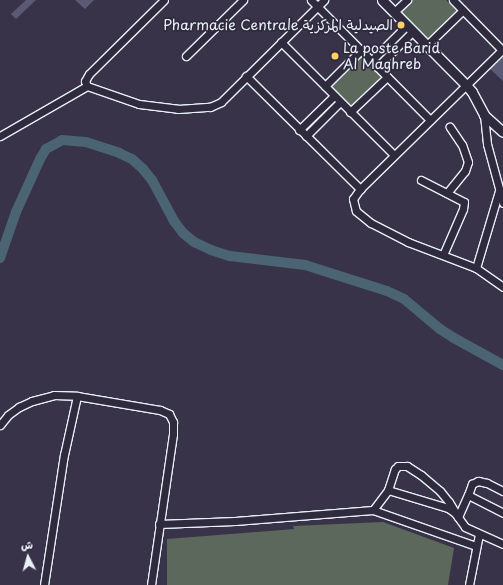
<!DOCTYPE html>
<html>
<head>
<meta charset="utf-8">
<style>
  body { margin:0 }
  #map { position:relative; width:503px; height:585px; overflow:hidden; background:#383348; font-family:"Playpen Sans","Playpen Sans Arabic",sans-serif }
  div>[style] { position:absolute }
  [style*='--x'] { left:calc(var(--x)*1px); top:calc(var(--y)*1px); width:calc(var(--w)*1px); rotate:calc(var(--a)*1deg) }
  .green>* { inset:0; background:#5d685d }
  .river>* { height:10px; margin:-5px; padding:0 5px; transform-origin:5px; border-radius:5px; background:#4b6473 }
  .building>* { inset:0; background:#5a5976 }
  .roads { filter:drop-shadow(1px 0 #e8f1f8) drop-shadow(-1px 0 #e8f1f8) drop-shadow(0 1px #e8f1f8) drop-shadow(0 -1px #e8f1f8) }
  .minor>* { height:7px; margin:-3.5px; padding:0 3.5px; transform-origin:3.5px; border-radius:3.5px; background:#2f2a3d }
  .major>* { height:9px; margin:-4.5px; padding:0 4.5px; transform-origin:4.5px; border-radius:4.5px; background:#2f2a3d }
  .dots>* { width:11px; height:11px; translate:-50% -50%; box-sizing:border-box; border:2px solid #2f2a3d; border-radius:50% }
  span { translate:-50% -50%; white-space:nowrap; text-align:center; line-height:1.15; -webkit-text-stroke:3.5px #2f2a3d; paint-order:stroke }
  .poi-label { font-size:14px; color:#e8f1f8 }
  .right { translate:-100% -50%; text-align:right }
  .left { translate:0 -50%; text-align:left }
  .north { position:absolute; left:8px; top:537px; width:40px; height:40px; -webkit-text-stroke:3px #2f2a3d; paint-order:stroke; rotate:354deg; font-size:11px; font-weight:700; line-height:16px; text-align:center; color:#e8f1f8 }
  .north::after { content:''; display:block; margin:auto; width:14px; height:18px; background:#e8f1f8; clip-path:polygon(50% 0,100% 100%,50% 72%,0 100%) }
</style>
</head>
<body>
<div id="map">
  <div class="green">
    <i style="clip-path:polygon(413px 0,446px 0,457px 11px,428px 39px,401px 12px)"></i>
    <i style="clip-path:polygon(361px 55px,382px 77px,351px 107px,330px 85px)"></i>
    <i style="clip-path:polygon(383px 522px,454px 548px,448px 585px,167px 585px,167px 539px,294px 529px,293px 526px)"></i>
  </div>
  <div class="river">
    <i style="--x:0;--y:258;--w:49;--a:-70.8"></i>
    <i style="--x:16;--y:212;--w:58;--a:-65.6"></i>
    <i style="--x:40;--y:159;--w:12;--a:-59"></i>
    <i style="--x:46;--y:149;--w:18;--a:-29"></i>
    <i style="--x:62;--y:140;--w:24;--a:5"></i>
    <i style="--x:86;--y:142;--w:35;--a:18"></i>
    <i style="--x:119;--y:153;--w:14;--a:25"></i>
    <i style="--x:132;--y:159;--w:15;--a:42"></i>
    <i style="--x:143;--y:169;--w:14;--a:51"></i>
    <i style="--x:152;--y:180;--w:47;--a:61.8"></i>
    <i style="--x:174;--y:221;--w:15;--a:53"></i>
    <i style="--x:183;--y:233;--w:14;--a:39"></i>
    <i style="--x:194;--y:242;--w:19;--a:25"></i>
    <i style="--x:211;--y:250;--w:20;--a:18"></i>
    <i style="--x:230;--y:256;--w:76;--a:6.8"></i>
    <i style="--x:305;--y:265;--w:86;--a:17.6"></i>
    <i style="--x:387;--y:291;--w:19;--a:25"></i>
    <i style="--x:404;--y:299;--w:47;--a:39.8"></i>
    <i style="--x:440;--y:329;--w:17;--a:33"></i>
    <i style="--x:454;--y:338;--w:56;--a:28.9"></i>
  </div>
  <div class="building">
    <i style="clip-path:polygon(26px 0,36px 0,16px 19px,11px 14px)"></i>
    <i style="clip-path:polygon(75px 0,94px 0,85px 9px)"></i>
    <i style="clip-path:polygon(503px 56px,503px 81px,490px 69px)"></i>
  </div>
  <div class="roads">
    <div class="minor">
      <i style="--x:311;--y:0;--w:169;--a:45.2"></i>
      <i style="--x:453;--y:0;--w:70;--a:45.6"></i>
      <i style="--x:394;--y:12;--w:18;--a:-43"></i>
      <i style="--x:281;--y:42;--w:160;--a:45"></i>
      <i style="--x:427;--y:45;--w:50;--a:-44.2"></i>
      <i style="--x:503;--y:49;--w:200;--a:135.6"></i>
      <i style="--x:360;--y:189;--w:12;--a:125"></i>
      <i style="--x:353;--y:199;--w:12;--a:76"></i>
      <i style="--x:356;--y:211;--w:19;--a:39"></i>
      <i style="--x:371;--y:223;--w:42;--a:27.2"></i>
      <i style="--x:408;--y:242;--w:73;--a:20.9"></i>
      <i style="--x:476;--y:268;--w:33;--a:35"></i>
      <i style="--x:186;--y:56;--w:80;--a:-44.5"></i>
      <i style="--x:371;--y:61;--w:51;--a:-45"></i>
      <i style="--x:377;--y:67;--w:51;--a:-45"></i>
      <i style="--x:246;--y:76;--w:161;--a:44.7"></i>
      <i style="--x:87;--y:86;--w:55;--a:19.1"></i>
      <i style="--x:139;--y:104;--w:39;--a:7"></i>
      <i style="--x:178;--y:109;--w:32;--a:-4"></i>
      <i style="--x:210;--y:107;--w:12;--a:-24"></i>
      <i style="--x:221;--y:102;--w:145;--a:-44.7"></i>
      <i style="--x:87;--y:86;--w:5;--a:-112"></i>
      <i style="--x:85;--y:81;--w:8;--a:-60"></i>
      <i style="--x:89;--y:74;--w:105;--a:-44.6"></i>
      <i style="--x:325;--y:86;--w:51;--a:-45"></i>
      <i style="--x:350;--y:112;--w:51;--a:-43.4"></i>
      <i style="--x:484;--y:115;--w:29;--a:84"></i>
      <i style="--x:487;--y:144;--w:61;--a:74.8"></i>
      <i style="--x:299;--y:130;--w:49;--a:-44.2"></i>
      <i style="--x:0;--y:136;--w:100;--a:-29.9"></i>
      <i style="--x:306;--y:136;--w:48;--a:-45"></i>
      <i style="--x:421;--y:180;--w:48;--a:27.1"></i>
      <i style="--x:464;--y:202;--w:7;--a:98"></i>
      <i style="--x:463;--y:209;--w:50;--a:113.5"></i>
      <i style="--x:447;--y:193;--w:28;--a:-51"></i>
      <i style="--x:465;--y:171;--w:9;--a:-72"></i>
      <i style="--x:468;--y:162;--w:18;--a:-109"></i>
      <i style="--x:462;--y:145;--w:22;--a:-124"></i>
      <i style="--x:476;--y:268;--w:80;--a:-73.4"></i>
      <i style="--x:0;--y:425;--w:13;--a:-51"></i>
      <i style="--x:8;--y:415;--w:14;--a:-36"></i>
      <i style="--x:19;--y:407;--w:14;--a:-25"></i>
      <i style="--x:32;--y:401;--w:23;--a:-15"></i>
      <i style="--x:54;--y:395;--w:23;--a:2"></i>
      <i style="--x:77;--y:396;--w:84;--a:9.6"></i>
      <i style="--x:160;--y:410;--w:10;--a:24"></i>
      <i style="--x:169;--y:414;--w:9;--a:63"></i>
      <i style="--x:173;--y:422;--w:12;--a:90"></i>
      <i style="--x:173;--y:434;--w:153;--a:98.3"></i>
      <i style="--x:388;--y:490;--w:22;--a:-72"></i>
      <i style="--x:395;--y:469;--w:4;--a:-45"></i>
      <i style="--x:398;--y:466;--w:9;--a:0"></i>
      <i style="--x:407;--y:466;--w:17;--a:33"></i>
      <i style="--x:421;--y:475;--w:25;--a:40"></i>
      <i style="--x:440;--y:491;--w:14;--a:51"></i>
      <i style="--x:449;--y:502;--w:12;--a:59"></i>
      <i style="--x:468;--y:495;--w:12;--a:-70"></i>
      <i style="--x:472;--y:484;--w:7;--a:-27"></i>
      <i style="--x:478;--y:481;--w:9;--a:13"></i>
      <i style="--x:487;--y:483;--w:18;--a:27"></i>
      <i style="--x:373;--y:510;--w:25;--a:-53"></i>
      <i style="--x:388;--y:490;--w:63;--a:16.7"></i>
      <i style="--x:448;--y:508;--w:9;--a:36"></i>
      <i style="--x:455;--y:513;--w:17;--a:54"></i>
      <i style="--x:465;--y:527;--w:42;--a:24.1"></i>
      <i style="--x:458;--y:517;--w:24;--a:-66"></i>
      <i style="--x:468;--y:495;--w:39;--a:27"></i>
      <i style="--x:159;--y:524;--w:76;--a:-2.3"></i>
      <i style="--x:235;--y:521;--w:138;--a:-4.6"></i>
      <i style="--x:373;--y:510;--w:109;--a:19.3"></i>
      <i style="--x:44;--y:585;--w:132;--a:-81.3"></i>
      <i style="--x:64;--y:455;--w:60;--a:-77.6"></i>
      <i style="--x:469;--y:585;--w:52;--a:-78.9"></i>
    </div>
    <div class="major">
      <i style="--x:382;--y:0;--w:120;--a:45.3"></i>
      <i style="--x:466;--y:85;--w:9;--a:49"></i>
      <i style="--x:472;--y:92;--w:26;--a:62"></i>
      <i style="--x:484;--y:115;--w:25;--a:42"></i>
    </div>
  </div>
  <div class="dots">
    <i style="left:401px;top:25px;background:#ffd166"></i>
    <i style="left:335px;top:56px;background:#ffd166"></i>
  </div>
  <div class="poi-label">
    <span class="right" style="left:393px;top:25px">Pharmacie Centrale الصيدلية المركزية</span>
    <span class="left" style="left:343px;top:56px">La poste Barid<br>Al Maghreb</span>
  </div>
  <div class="north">ش</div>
</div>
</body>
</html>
